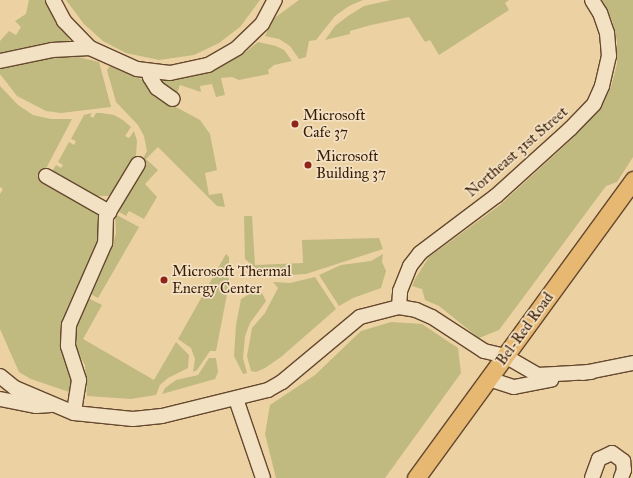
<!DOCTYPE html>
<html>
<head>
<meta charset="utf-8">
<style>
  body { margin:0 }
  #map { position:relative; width:633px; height:478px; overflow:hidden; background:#ecd1a3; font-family:"IM FELL Great Primer",serif }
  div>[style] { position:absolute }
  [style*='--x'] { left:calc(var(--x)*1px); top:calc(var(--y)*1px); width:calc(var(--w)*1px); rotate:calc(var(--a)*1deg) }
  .green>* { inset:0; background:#c0b980 }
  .roads { filter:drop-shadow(1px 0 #65482e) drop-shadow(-1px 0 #65482e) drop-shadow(0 1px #65482e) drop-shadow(0 -1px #65482e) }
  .minor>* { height:14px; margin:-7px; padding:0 7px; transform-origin:7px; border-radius:7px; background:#f3e1c3 }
  .major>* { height:17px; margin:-8.5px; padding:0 8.5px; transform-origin:8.5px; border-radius:8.5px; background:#e6b872 }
  .dots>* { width:11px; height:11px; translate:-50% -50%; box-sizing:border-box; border:2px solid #f3e1c3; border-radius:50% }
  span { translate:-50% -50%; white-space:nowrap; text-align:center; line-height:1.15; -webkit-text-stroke:3.5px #f3e1c3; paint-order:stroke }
  .poi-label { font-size:15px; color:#381b07 }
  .left { translate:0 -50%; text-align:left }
  .street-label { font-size:15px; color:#381b07 }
</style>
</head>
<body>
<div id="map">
  <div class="green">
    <i style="clip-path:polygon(29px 0,47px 0,70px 41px,0 55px,0 41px,9px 31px,16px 35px,21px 27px,15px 21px,26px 14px)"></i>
    <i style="clip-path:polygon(66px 0,260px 0,240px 27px,219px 43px,194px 55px,159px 60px,126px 53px,103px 41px,84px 24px)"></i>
    <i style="clip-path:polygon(299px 0,363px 0,349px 6px,335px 16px,316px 40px,309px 41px,306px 57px,299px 59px,290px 46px,279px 39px,265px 36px,273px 19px)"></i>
    <i style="clip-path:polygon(391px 0,509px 0,505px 3px,509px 10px,439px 55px,430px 40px,425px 42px,409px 17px,371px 25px,350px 31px,350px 34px,325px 40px,335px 26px,348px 16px,364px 6px)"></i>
    <i style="clip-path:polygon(602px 0,633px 0,633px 157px,617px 182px,606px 186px,499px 330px,479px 338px,439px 306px,425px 300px,422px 289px,412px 286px,415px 279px,429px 257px,500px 205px,573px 138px,597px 112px,611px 87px,617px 64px,617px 41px,612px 20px)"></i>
    <i style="clip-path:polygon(258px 42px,276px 46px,284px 50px,292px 61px,274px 65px,268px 70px,269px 74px,239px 80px,232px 77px,221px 78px,225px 95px,216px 97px,212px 84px,200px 86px,201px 92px,180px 85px,176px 96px,160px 82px,162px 80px,194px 76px,220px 67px,243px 54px)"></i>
    <i style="clip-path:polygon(51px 57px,78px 57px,99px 62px,111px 107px,61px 113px,46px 111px,17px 96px,0 74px,0 68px)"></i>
    <i style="clip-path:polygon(110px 66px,141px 79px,161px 99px,200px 120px,210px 134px,217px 170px,205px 173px,209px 195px,222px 193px,225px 207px,217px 206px,158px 147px,146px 159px,158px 170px,145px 184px,157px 197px,144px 219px,129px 211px,126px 216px,116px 210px,147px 151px,144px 136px,138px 125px,116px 102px,107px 70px)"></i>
    <i style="clip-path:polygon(0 86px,18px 105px,33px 115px,51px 119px,72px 119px,40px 180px,101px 213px,100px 240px,61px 325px,62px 341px,75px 381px,72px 393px,31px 379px,19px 372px,0 329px,0 194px,3px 189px,0 187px)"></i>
    <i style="clip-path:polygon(92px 113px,90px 116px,93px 118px,96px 113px,101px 113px,114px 115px,123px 120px,131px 127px,125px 136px,129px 138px,134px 131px,137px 141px,136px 155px,118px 187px,108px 196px,96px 196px,50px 175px,56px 165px,61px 168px,63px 165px,58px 162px,69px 142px,74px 145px,76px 141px,71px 139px,84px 115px)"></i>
    <i style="clip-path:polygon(115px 214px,139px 227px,98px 298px,89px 293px,113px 244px,116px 233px)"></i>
    <i style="clip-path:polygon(244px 216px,252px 216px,255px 265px,303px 263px,302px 240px,379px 238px,383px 249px,306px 274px,273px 276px,259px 271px,245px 259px)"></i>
    <i style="clip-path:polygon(226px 254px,229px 257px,229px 284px,216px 351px,210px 351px,197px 370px,193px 372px,195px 359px,191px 348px,178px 339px)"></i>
    <i style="clip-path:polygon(383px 254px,382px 262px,386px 271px,381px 288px,353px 298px,339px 306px,319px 275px,341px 265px,371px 261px)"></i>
    <i style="clip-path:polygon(315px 277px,336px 309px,281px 357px,265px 368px,256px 372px,251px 371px,247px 356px,252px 328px,265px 313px,278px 288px,273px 282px,290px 283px)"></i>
    <i style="clip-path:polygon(254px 291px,262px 293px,266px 301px,250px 323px,245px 336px,243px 358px,247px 373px,243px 374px,234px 356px,236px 325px,241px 299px)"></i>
    <i style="clip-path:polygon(86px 297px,102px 305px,83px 339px,154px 380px,176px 342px,189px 355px,188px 368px,168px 378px,160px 385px,156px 395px,131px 399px,87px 396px,85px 365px,76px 349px,73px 336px)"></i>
    <i style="clip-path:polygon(391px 322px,422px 324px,458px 348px,461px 373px,385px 478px,276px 478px,265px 434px,270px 405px,315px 375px,361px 331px)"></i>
    <i style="clip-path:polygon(209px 358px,216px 358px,218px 372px,215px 379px,162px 394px,165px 388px,176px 380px,198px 375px)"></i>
  </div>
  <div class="roads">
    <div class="minor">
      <i style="--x:53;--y:0;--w:24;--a:62"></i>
      <i style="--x:64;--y:21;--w:37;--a:46"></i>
      <i style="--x:90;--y:48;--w:51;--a:24.1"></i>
      <i style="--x:137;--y:69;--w:33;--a:7"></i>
      <i style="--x:170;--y:73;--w:39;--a:-12"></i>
      <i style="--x:208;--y:65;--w:34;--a:-30"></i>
      <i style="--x:237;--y:48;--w:35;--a:-44"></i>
      <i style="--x:262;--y:24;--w:27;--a:-62"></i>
      <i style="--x:0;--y:61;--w:53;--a:-11.9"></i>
      <i style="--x:52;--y:50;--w:38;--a:-3"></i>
      <i style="--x:149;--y:71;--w:6;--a:81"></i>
      <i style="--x:150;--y:77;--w:13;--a:58"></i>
      <i style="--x:157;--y:88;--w:19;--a:35"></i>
      <i style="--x:46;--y:176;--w:73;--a:29.7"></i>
      <i style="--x:109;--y:212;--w:6;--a:121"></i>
      <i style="--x:106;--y:217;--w:26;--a:92"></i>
      <i style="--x:105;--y:243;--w:90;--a:113.7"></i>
      <i style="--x:69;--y:325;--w:21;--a:93"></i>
      <i style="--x:68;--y:346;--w:36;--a:72"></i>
      <i style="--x:79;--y:380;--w:33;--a:99"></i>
      <i style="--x:109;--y:212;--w:56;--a:-58.9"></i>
      <i style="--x:399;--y:307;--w:16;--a:-86"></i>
      <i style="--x:400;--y:291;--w:27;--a:-68"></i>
      <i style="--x:410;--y:266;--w:16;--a:-52"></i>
      <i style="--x:420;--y:253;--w:95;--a:-36.9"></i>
      <i style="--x:496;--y:196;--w:100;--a:-42.2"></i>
      <i style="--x:570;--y:129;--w:35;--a:-46"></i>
      <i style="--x:594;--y:104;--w:20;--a:-66"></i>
      <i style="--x:602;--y:86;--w:31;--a:-77"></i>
      <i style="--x:609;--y:56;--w:23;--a:-95"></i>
      <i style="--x:607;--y:33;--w:21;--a:-109"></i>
      <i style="--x:600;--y:13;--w:15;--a:-122"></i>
      <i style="--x:583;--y:373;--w:51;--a:-11.3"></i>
      <i style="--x:0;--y:376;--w:19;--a:39"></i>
      <i style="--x:15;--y:388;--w:64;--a:23"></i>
      <i style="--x:74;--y:413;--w:59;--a:5.8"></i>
      <i style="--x:133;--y:419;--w:29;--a:-6"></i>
      <i style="--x:162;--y:416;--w:109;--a:-13.8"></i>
      <i style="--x:268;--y:390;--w:16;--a:-30"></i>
      <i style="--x:282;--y:382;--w:102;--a:-39.8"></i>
      <i style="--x:360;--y:317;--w:40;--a:-14.4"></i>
      <i style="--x:399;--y:307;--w:17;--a:10"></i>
      <i style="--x:416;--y:310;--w:17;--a:24"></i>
      <i style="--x:432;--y:317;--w:62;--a:33.2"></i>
      <i style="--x:484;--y:351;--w:22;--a:13"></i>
      <i style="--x:505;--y:356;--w:38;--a:30"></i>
      <i style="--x:538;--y:375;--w:53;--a:-3.2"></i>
      <i style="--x:489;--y:379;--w:26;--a:18"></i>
      <i style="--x:514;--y:387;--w:38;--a:-11"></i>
      <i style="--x:0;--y:399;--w:37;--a:11"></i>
      <i style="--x:36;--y:406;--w:15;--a:-4"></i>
      <i style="--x:236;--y:399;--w:83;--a:71.1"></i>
      <i style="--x:592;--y:478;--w:20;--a:-70"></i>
      <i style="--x:599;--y:459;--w:14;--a:-25"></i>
      <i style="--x:612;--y:453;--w:14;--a:36"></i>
      <i style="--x:623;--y:461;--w:9;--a:84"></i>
      <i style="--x:624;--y:470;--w:9;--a:111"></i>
    </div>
    <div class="major">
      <i style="--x:416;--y:478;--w:369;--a:-53.9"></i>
    </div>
  </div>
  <div class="dots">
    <i style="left:295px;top:124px;background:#8f2418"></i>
    <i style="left:308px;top:165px;background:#8f2418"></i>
    <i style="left:164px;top:280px;background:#8f2418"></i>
  </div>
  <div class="poi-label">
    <span class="left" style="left:303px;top:124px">Microsoft<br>Cafe 37</span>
    <span class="left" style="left:316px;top:165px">Microsoft<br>Building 37</span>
    <span class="left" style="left:172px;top:280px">Microsoft Thermal<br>Energy Center</span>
  </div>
  <div class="street-label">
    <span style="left:517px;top:152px;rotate:-41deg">Northeast 31st Street</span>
    <span style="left:525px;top:329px;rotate:-54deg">Bel-Red Road</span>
  </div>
</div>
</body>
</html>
